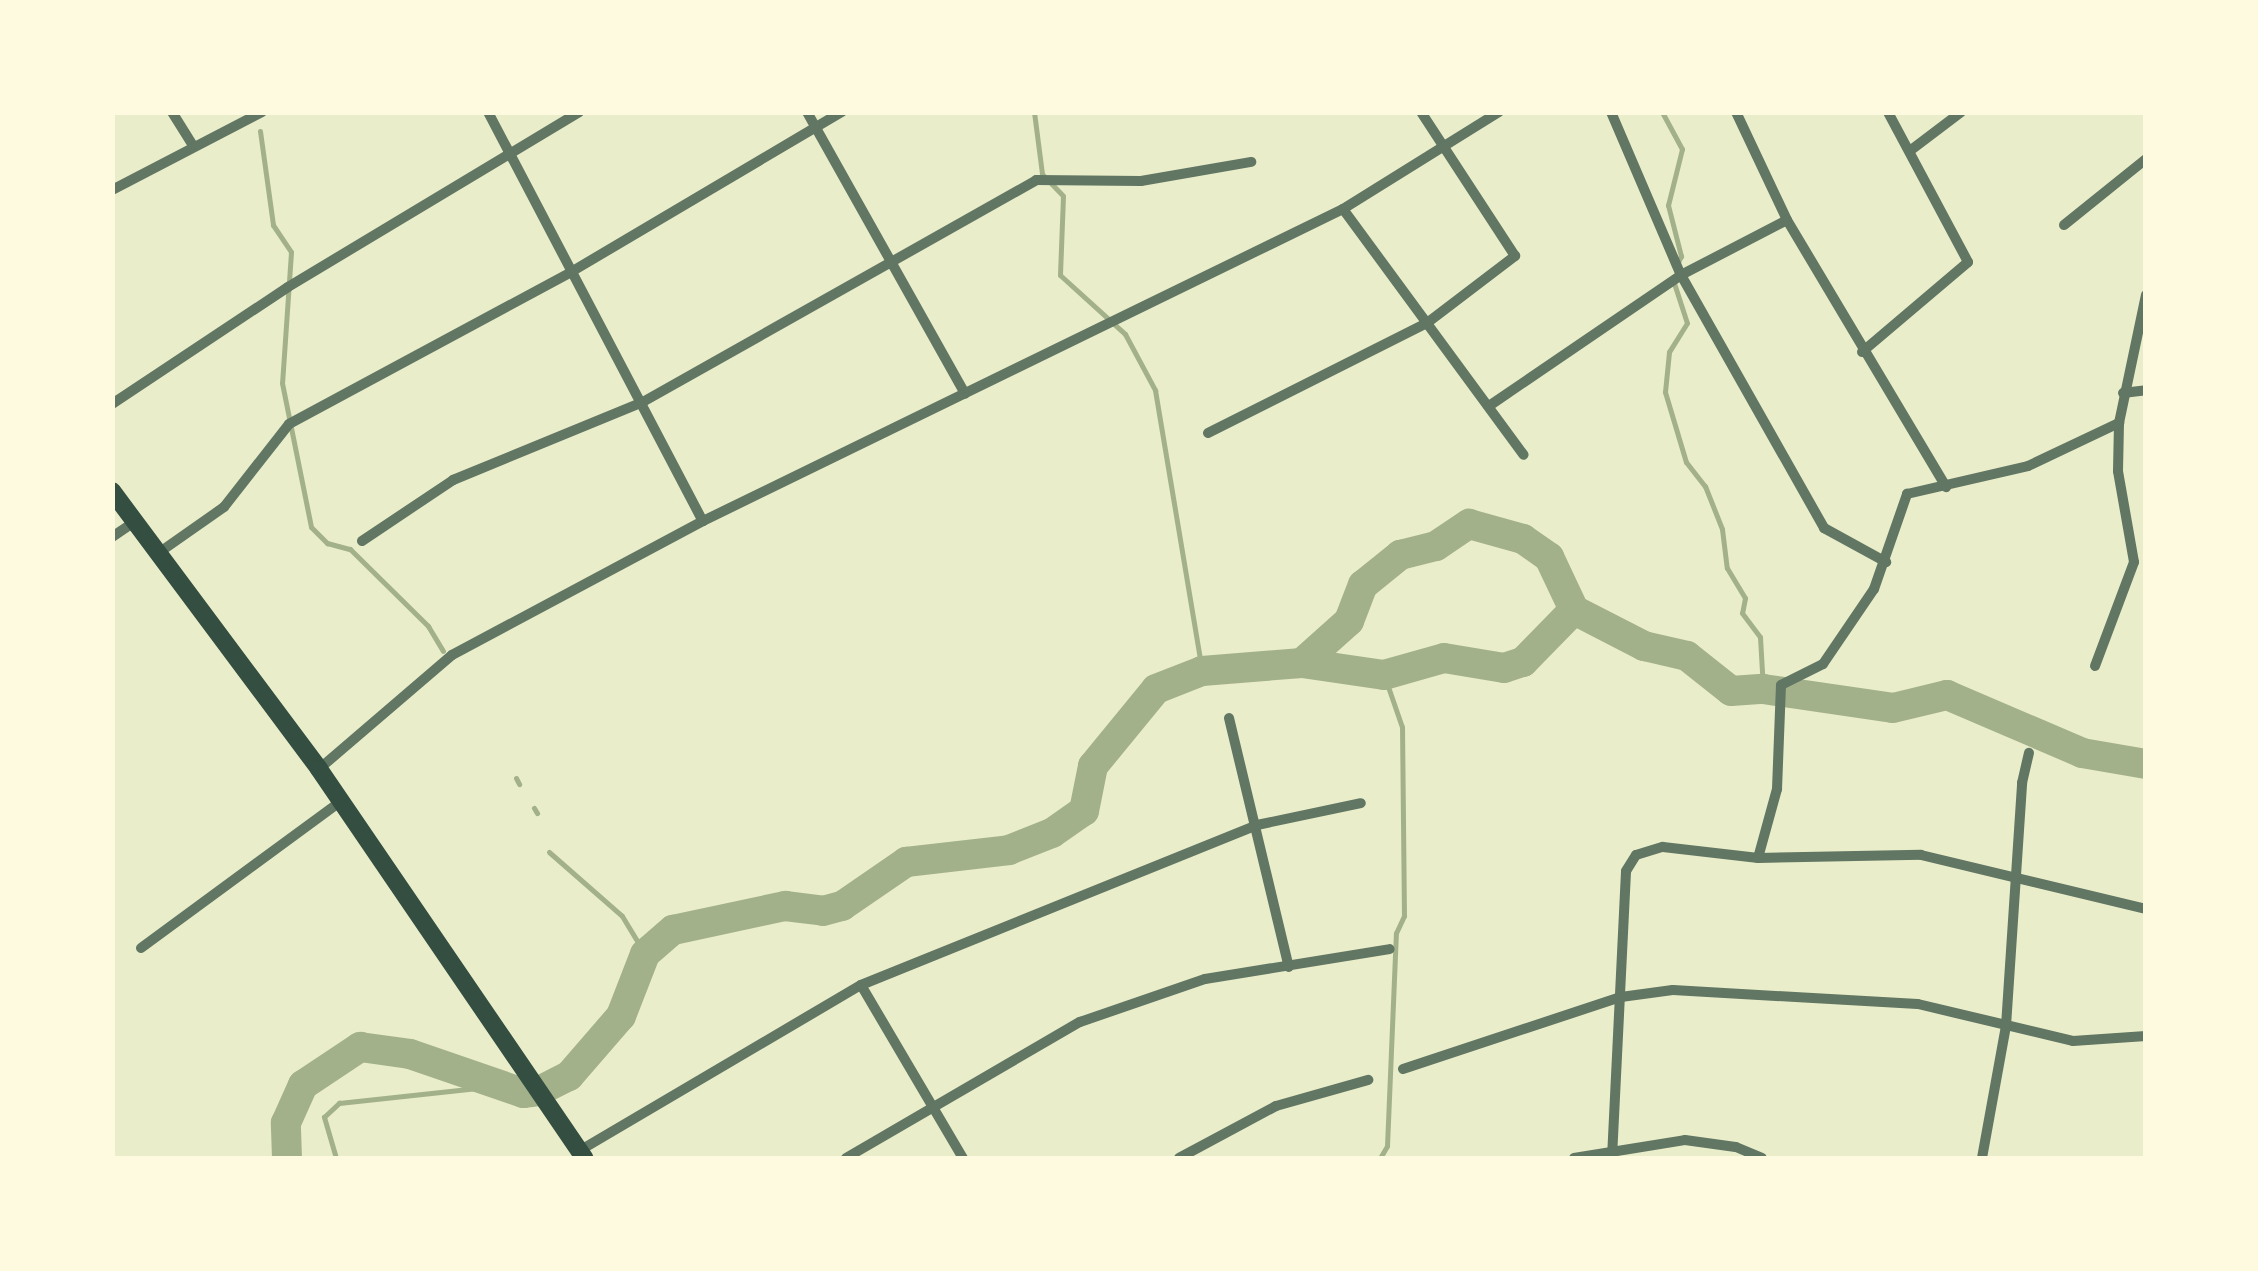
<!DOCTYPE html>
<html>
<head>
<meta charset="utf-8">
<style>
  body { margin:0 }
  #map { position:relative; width:2258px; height:1271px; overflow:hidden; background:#e9edc9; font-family:Overpass,sans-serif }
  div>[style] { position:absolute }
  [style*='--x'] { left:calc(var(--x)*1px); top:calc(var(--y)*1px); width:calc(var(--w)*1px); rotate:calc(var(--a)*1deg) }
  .stream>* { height:5px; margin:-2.5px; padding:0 2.5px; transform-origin:2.5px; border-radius:2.5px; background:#a3b18a }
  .river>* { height:30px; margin:-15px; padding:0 15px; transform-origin:15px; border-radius:15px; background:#a3b18a }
  .minor>* { height:10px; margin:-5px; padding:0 5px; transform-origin:5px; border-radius:5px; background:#617663 }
  .trunk>* { height:18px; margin:-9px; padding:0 9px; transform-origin:9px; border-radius:9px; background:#344e41 }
  span { translate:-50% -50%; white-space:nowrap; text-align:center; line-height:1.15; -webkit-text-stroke:10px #fefae0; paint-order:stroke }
  .frame { position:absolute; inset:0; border:115px solid #fefae0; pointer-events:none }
</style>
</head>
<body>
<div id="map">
  <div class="stream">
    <i style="--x:1034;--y:112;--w:63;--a:82.6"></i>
    <i style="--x:1042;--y:174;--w:30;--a:46"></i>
    <i style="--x:1063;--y:196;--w:79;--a:92.2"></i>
    <i style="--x:1060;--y:275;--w:88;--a:42.2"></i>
    <i style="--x:1125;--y:334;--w:64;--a:61.8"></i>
    <i style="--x:1155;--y:390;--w:285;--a:80.5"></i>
    <i style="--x:1662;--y:112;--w:42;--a:61.6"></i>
    <i style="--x:1682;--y:149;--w:58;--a:104"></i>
    <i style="--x:1668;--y:205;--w:53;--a:75.7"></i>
    <i style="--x:1681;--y:256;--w:9;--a:117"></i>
    <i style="--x:260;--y:131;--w:95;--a:82.1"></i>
    <i style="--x:273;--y:225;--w:32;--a:56"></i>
    <i style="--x:291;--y:252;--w:131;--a:93.9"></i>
    <i style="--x:282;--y:383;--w:147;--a:78.6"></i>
    <i style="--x:311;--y:527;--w:23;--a:45"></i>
    <i style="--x:327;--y:543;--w:24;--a:15"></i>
    <i style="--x:350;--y:549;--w:110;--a:44.6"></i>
    <i style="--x:428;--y:626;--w:29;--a:59"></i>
    <i style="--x:1673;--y:280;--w:45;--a:72"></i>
    <i style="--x:1687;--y:323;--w:34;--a:122"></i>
    <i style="--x:1669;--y:352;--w:40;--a:95.7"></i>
    <i style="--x:1665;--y:392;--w:73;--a:73.3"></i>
    <i style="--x:1686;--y:462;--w:31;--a:52"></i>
    <i style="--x:1705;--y:486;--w:46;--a:68.4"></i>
    <i style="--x:1722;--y:529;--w:39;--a:83"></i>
    <i style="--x:1727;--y:568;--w:35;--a:59"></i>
    <i style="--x:1745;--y:598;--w:15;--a:101"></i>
    <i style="--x:1742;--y:613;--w:30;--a:53"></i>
    <i style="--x:1760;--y:637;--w:52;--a:86.7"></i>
    <i style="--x:516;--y:778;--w:7;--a:63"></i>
    <i style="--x:534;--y:808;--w:6;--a:59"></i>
    <i style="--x:549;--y:852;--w:97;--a:41.2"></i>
    <i style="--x:622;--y:916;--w:44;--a:58.8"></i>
    <i style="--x:336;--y:1158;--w:43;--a:-106.3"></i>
    <i style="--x:324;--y:1117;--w:21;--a:-43"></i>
    <i style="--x:339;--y:1103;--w:158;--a:-6.2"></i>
    <i style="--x:1380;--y:1158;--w:14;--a:-60"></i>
    <i style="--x:1387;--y:1146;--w:213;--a:-87.6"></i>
    <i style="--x:1396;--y:933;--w:19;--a:-65"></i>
    <i style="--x:1404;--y:916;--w:189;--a:-90.6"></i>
    <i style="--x:1402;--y:727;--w:55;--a:-109.1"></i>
  </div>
  <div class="river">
    <i style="--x:1302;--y:663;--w:83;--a:8.3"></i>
    <i style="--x:1384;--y:675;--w:62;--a:-15.8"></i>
    <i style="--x:1444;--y:658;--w:61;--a:9.5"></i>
    <i style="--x:1504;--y:668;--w:20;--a:-18"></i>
    <i style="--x:1523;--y:662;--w:73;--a:-45.6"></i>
    <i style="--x:287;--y:1158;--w:35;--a:-92"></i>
    <i style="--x:286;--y:1123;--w:42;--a:-65.9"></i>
    <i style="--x:303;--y:1085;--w:69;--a:-33.7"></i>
    <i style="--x:360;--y:1047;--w:50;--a:8"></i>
    <i style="--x:410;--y:1054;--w:120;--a:19"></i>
    <i style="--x:523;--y:1093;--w:16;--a:-7"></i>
    <i style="--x:539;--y:1091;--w:34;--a:-27"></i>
    <i style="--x:569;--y:1076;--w:79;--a:-49.1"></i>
    <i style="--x:621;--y:1016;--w:66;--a:-68.8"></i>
    <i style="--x:645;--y:954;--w:37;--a:-41"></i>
    <i style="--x:673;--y:930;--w:115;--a:-12.1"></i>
    <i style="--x:785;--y:906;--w:38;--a:7"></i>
    <i style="--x:823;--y:911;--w:20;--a:-15"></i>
    <i style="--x:842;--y:906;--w:78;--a:-34.5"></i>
    <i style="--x:906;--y:862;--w:104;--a:-6.6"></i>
    <i style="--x:1009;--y:850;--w:46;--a:-21.6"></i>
    <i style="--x:1052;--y:833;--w:39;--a:-35"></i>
    <i style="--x:1084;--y:811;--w:46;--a:-78.7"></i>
    <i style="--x:1093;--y:766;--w:99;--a:-50.7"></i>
    <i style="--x:1156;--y:689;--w:49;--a:-21.4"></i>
    <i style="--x:1202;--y:671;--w:100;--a:-4.6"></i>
    <i style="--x:1302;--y:663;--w:63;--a:-41.8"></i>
    <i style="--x:1349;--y:621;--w:39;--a:-69"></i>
    <i style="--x:1363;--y:585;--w:48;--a:-39"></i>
    <i style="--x:1400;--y:555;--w:37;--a:-14"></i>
    <i style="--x:1436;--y:546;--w:40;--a:-34"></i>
    <i style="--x:1469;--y:524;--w:56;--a:15.5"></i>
    <i style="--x:1523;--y:539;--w:32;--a:35"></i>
    <i style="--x:1549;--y:557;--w:59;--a:64.7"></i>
    <i style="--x:1574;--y:610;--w:79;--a:27.2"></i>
    <i style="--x:1644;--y:646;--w:44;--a:13.1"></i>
    <i style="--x:1687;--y:656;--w:56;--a:38.5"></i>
    <i style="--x:1731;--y:691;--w:32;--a:-4"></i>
    <i style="--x:1763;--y:689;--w:131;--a:8.3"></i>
    <i style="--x:1893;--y:708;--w:56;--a:-13.5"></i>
    <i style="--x:1947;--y:695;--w:147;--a:23.2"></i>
    <i style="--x:2082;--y:753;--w:65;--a:9.8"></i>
  </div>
  <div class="minor">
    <i style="--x:172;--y:112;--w:40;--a:58"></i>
    <i style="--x:488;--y:112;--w:462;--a:62.3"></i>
    <i style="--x:807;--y:112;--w:323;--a:60.7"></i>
    <i style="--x:1611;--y:112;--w:177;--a:66.8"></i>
    <i style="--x:1681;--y:275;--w:291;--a:60.5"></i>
    <i style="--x:1824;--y:528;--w:71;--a:28.7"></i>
    <i style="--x:1736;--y:112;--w:119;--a:64.7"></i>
    <i style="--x:1787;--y:220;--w:311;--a:59.2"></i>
    <i style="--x:1911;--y:150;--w:63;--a:-37.2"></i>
    <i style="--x:112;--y:190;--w:169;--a:-27.5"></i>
    <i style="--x:1343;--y:209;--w:305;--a:53.7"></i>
    <i style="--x:2064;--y:225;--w:105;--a:-38.8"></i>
    <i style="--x:1862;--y:352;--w:139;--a:-40.3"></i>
    <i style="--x:1968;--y:262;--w:170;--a:-118.1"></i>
    <i style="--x:2123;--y:393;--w:23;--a:-7"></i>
    <i style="--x:112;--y:404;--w:211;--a:-33.6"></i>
    <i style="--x:288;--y:287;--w:340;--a:-31"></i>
    <i style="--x:1489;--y:406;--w:232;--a:-34.3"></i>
    <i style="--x:1681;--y:275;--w:119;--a:-27.4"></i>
    <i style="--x:1208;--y:433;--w:245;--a:-26.7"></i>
    <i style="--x:1427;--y:323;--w:111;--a:-37.3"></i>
    <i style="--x:1515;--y:256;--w:172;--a:-123.1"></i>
    <i style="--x:112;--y:537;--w:27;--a:-34"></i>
    <i style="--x:362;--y:541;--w:110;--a:-33.8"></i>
    <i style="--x:453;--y:480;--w:203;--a:-22.3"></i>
    <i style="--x:641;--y:403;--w:454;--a:-29.4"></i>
    <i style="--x:1036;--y:180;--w:105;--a:0.5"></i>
    <i style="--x:1141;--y:181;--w:112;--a:-9.8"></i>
    <i style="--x:157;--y:554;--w:82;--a:-35"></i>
    <i style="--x:224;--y:507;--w:105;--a:-51.9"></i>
    <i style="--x:289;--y:424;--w:320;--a:-28.3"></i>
    <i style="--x:571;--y:272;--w:315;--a:-30.6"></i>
    <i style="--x:2095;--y:666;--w:111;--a:-69.4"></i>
    <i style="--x:2134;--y:562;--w:92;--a:-100"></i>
    <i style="--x:2118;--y:471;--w:48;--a:-88.8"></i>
    <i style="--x:2119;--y:423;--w:131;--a:-78.1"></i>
    <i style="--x:1229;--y:718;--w:256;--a:76.5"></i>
    <i style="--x:319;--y:769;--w:175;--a:-40.6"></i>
    <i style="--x:452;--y:655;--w:285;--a:-28.1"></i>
    <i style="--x:703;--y:521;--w:712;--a:-25.99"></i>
    <i style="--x:1343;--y:209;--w:184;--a:-31.9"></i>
    <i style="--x:1758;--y:858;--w:72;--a:-74.6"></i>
    <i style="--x:1777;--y:789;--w:104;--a:-87.8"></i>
    <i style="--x:1781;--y:685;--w:47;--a:-26.6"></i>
    <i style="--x:1823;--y:664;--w:91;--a:-55.8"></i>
    <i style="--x:1874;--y:589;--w:101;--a:-70.8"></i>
    <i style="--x:1907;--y:494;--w:124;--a:-13"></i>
    <i style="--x:2028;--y:466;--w:101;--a:-25.3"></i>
    <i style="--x:141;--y:948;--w:248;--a:-36.3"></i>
    <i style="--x:861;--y:985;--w:201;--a:59.5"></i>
    <i style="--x:1403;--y:1069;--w:230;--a:-18.3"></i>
    <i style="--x:1621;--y:997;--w:52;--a:-7.7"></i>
    <i style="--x:1673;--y:990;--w:245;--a:3.3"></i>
    <i style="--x:1918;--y:1004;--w:159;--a:13.4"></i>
    <i style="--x:2073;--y:1041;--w:73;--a:-3.9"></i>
    <i style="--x:579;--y:1151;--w:327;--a:-30.5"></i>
    <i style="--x:861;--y:985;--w:427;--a:-22"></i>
    <i style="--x:1257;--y:825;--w:106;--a:-11.9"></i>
    <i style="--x:846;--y:1158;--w:271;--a:-30.2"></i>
    <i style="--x:1080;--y:1022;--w:132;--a:-19"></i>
    <i style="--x:1205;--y:979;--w:187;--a:-9.2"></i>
    <i style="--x:1179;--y:1158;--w:110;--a:-28.2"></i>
    <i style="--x:1276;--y:1106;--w:96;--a:-15.8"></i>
    <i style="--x:1574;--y:1158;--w:112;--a:-9.2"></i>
    <i style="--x:1685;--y:1140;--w:51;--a:7.8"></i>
    <i style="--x:1736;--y:1147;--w:28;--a:23"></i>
    <i style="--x:1612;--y:1158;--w:287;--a:-87.2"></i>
    <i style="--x:1626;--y:871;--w:19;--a:-58"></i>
    <i style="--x:1636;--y:855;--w:28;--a:-17"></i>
    <i style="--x:1663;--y:847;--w:96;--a:6.6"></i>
    <i style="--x:1758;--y:858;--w:163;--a:-1.1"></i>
    <i style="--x:1921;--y:855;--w:231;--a:13.5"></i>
    <i style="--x:1982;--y:1158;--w:134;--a:-79.7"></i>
    <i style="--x:2006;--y:1026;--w:244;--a:-86.2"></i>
    <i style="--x:2022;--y:783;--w:31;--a:-77"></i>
  </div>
  <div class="trunk">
    <i style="--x:112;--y:491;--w:347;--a:53.3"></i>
    <i style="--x:319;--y:769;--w:471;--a:55.7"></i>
  </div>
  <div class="frame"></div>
</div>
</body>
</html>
